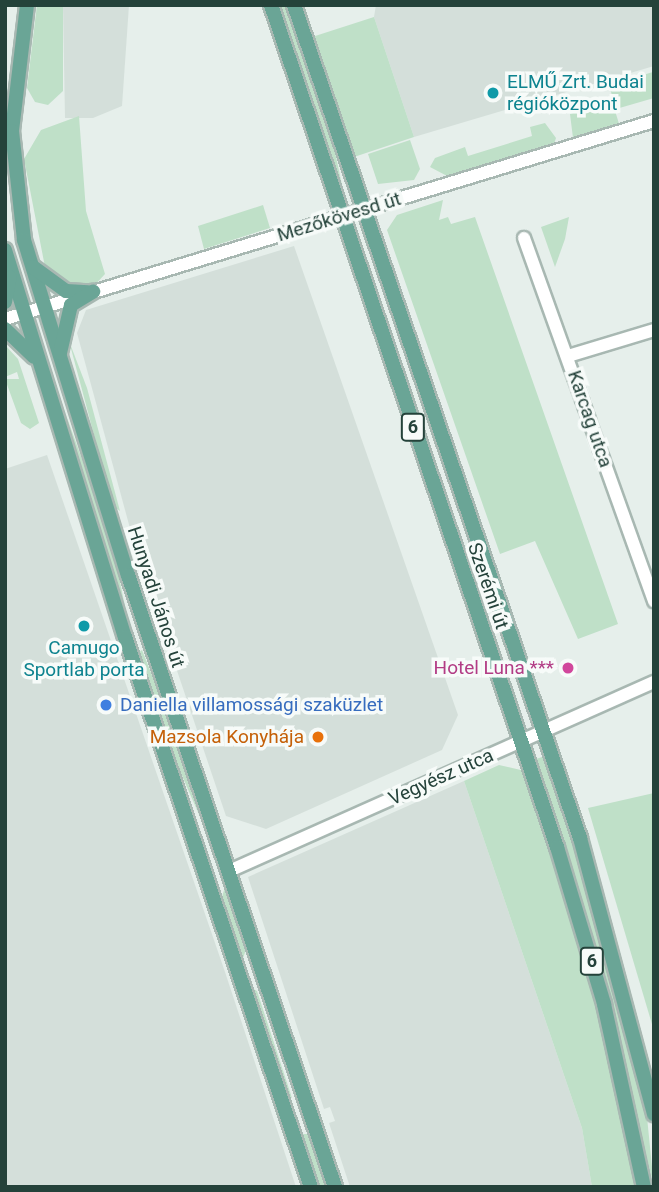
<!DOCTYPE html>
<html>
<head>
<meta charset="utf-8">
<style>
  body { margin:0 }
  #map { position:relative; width:659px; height:1192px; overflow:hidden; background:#e6efeb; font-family:Roboto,sans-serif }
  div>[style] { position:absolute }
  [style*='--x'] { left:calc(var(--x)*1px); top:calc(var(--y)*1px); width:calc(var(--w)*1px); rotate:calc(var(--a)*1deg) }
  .built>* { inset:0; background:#d4dfda }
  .green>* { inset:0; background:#bfe0c8 }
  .roads { filter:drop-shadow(2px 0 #a8b8b2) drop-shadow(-2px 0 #a8b8b2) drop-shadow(0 2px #a8b8b2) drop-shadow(0 -2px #a8b8b2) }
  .minor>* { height:12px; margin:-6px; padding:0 6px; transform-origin:6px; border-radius:6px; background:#fff }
  .major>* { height:14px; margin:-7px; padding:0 7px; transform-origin:7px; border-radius:7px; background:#6aa596 }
  .dots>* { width:19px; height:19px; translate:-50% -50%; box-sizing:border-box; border:4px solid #f7fbf9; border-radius:50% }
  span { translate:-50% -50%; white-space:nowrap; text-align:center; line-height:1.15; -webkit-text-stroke:7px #f7fbf9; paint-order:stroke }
  .shield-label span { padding:2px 5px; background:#f7fbf9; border:2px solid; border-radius:5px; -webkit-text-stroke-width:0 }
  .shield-label { font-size:18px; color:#24423a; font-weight:700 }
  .culture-label { font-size:19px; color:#0d838f }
  .left { translate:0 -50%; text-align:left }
  .street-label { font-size:19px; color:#24423a }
  .hotel-label { font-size:19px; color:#b23c85 }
  .right { translate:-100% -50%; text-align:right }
  .shop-label { font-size:19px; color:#366cbe }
  .food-label { font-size:19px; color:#c56008 }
  .frame { position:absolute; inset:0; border:7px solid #24423a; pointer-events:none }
</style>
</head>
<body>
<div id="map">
  <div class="built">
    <i style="clip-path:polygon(63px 5px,129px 5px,122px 106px,93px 118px,65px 118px)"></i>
    <i style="clip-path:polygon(376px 5px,654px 5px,654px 66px,414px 137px,374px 17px)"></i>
    <i style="clip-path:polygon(294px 246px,458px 715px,442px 750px,266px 829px,226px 816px,134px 543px,77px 333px,86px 310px)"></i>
    <i style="clip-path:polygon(47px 455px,225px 972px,296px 1187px,5px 1187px,5px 469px)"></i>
    <i style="clip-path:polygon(464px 781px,582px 1128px,592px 1187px,350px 1187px,329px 1123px,335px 1121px,330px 1107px,324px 1109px,248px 877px)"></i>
  </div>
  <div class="green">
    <i style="clip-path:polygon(37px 5px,63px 5px,63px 91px,48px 105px,35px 102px,27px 88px)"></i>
    <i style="clip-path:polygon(278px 5px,287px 5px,332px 138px,345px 199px)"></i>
    <i style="clip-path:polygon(374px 17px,414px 137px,354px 157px,312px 37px)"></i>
    <i style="clip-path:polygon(653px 72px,654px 98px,616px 109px,609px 85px)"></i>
    <i style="clip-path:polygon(612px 101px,620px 127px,573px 138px,570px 114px)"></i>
    <i style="clip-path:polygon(79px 116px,86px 211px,105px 274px,93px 287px,70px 287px,45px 267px,24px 159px,41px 130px)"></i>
    <i style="clip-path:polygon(545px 123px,556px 138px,553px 147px,449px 177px,430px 167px,435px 158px,465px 147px,468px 156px,532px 136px,530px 127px)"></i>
    <i style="clip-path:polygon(410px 140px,420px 169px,414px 180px,378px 184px,368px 154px)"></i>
    <i style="clip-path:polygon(443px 200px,439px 220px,448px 217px,451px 224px,475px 217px,618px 624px,578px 639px,535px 541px,500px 554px,387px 230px,397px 215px)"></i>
    <i style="clip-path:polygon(263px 205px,270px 228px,204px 249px,198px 226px)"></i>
    <i style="clip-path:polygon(569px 217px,565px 239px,555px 267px,541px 227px)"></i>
    <i style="clip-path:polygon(37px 334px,112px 543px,128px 621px,127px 621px)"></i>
    <i style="clip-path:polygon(69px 341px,87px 388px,120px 511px,113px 506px)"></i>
    <i style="clip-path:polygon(5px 345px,18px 359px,39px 423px,30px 429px,21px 423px,5px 379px,19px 379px,17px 372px,5px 377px)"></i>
    <i style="clip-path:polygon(142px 650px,174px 731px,214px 849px,166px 739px,137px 654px)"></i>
    <i style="clip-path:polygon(545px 756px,580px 857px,646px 1107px,654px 1187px,597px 954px,537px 767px,536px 759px)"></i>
    <i style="clip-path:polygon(499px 765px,525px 771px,551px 848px,597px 1006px,637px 1187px,592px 1187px,582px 1128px,464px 781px)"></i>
    <i style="clip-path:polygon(654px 793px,654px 1031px,588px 808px)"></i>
    <i style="clip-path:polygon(225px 887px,247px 947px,242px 961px,221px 900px)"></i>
    <i style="clip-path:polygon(250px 987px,257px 991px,292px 1098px,286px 1094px)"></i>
    <i style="clip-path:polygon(301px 1134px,310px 1134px,328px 1187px,318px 1187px)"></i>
  </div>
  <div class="roads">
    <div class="minor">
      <i style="--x:524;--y:238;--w:386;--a:70.3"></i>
      <i style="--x:5;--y:319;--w:679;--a:-16.97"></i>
      <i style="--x:568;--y:356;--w:90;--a:-16.8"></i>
      <i style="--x:229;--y:871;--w:465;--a:-24"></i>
    </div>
    <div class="major">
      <i style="--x:27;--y:5;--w:127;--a:96.8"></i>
      <i style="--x:12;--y:131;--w:110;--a:83.7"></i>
      <i style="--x:24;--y:240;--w:351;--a:72.8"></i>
      <i style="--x:128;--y:575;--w:646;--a:71.31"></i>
      <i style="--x:271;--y:5;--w:889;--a:71.24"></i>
      <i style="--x:557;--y:847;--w:164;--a:73.3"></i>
      <i style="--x:604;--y:1004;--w:187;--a:77.7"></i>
      <i style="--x:294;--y:5;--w:881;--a:71.05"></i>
      <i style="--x:580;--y:838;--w:286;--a:75"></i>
      <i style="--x:5;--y:250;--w:405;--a:72.8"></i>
      <i style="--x:125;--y:637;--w:581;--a:71.32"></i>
      <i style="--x:33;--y:267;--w:41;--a:36"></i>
      <i style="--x:66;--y:291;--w:22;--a:3"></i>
      <i style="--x:5;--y:302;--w:25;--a:-79"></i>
      <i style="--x:5;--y:329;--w:40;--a:44"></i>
      <i style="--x:60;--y:353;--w:49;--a:-77.1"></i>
      <i style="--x:71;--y:305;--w:26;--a:-31"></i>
    </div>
  </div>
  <div class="dots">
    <i style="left:493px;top:93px;background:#0f9aa8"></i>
    <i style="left:84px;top:626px;background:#0f9aa8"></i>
    <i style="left:568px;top:668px;background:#d1479c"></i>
    <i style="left:106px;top:705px;background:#3f7fe0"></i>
    <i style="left:318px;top:737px;background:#e8710a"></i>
  </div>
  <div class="shield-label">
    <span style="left:413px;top:427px">6</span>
    <span style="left:592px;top:961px">6</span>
  </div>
  <div class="culture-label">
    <span class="left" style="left:507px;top:93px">ELMŰ Zrt. Budai<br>régióközpont</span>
    <span style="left:84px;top:659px">Camugo<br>Sportlab porta</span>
  </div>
  <div class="street-label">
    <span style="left:339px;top:217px;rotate:-17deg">Mezőkövesd út</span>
    <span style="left:590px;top:419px;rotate:71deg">Karcag utca</span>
    <span style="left:488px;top:586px;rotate:71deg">Szerémi út</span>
    <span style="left:156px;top:597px;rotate:72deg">Hunyadi János út</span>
    <span style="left:441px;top:777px;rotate:-24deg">Vegyész utca</span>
  </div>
  <div class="hotel-label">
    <span class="right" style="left:554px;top:668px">Hotel Luna ***</span>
  </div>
  <div class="shop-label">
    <span class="left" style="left:120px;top:705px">Daniella villamossági szaküzlet</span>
  </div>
  <div class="food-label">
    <span class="right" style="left:304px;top:737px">Mazsola Konyhája</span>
  </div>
  <div class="frame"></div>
</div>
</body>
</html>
